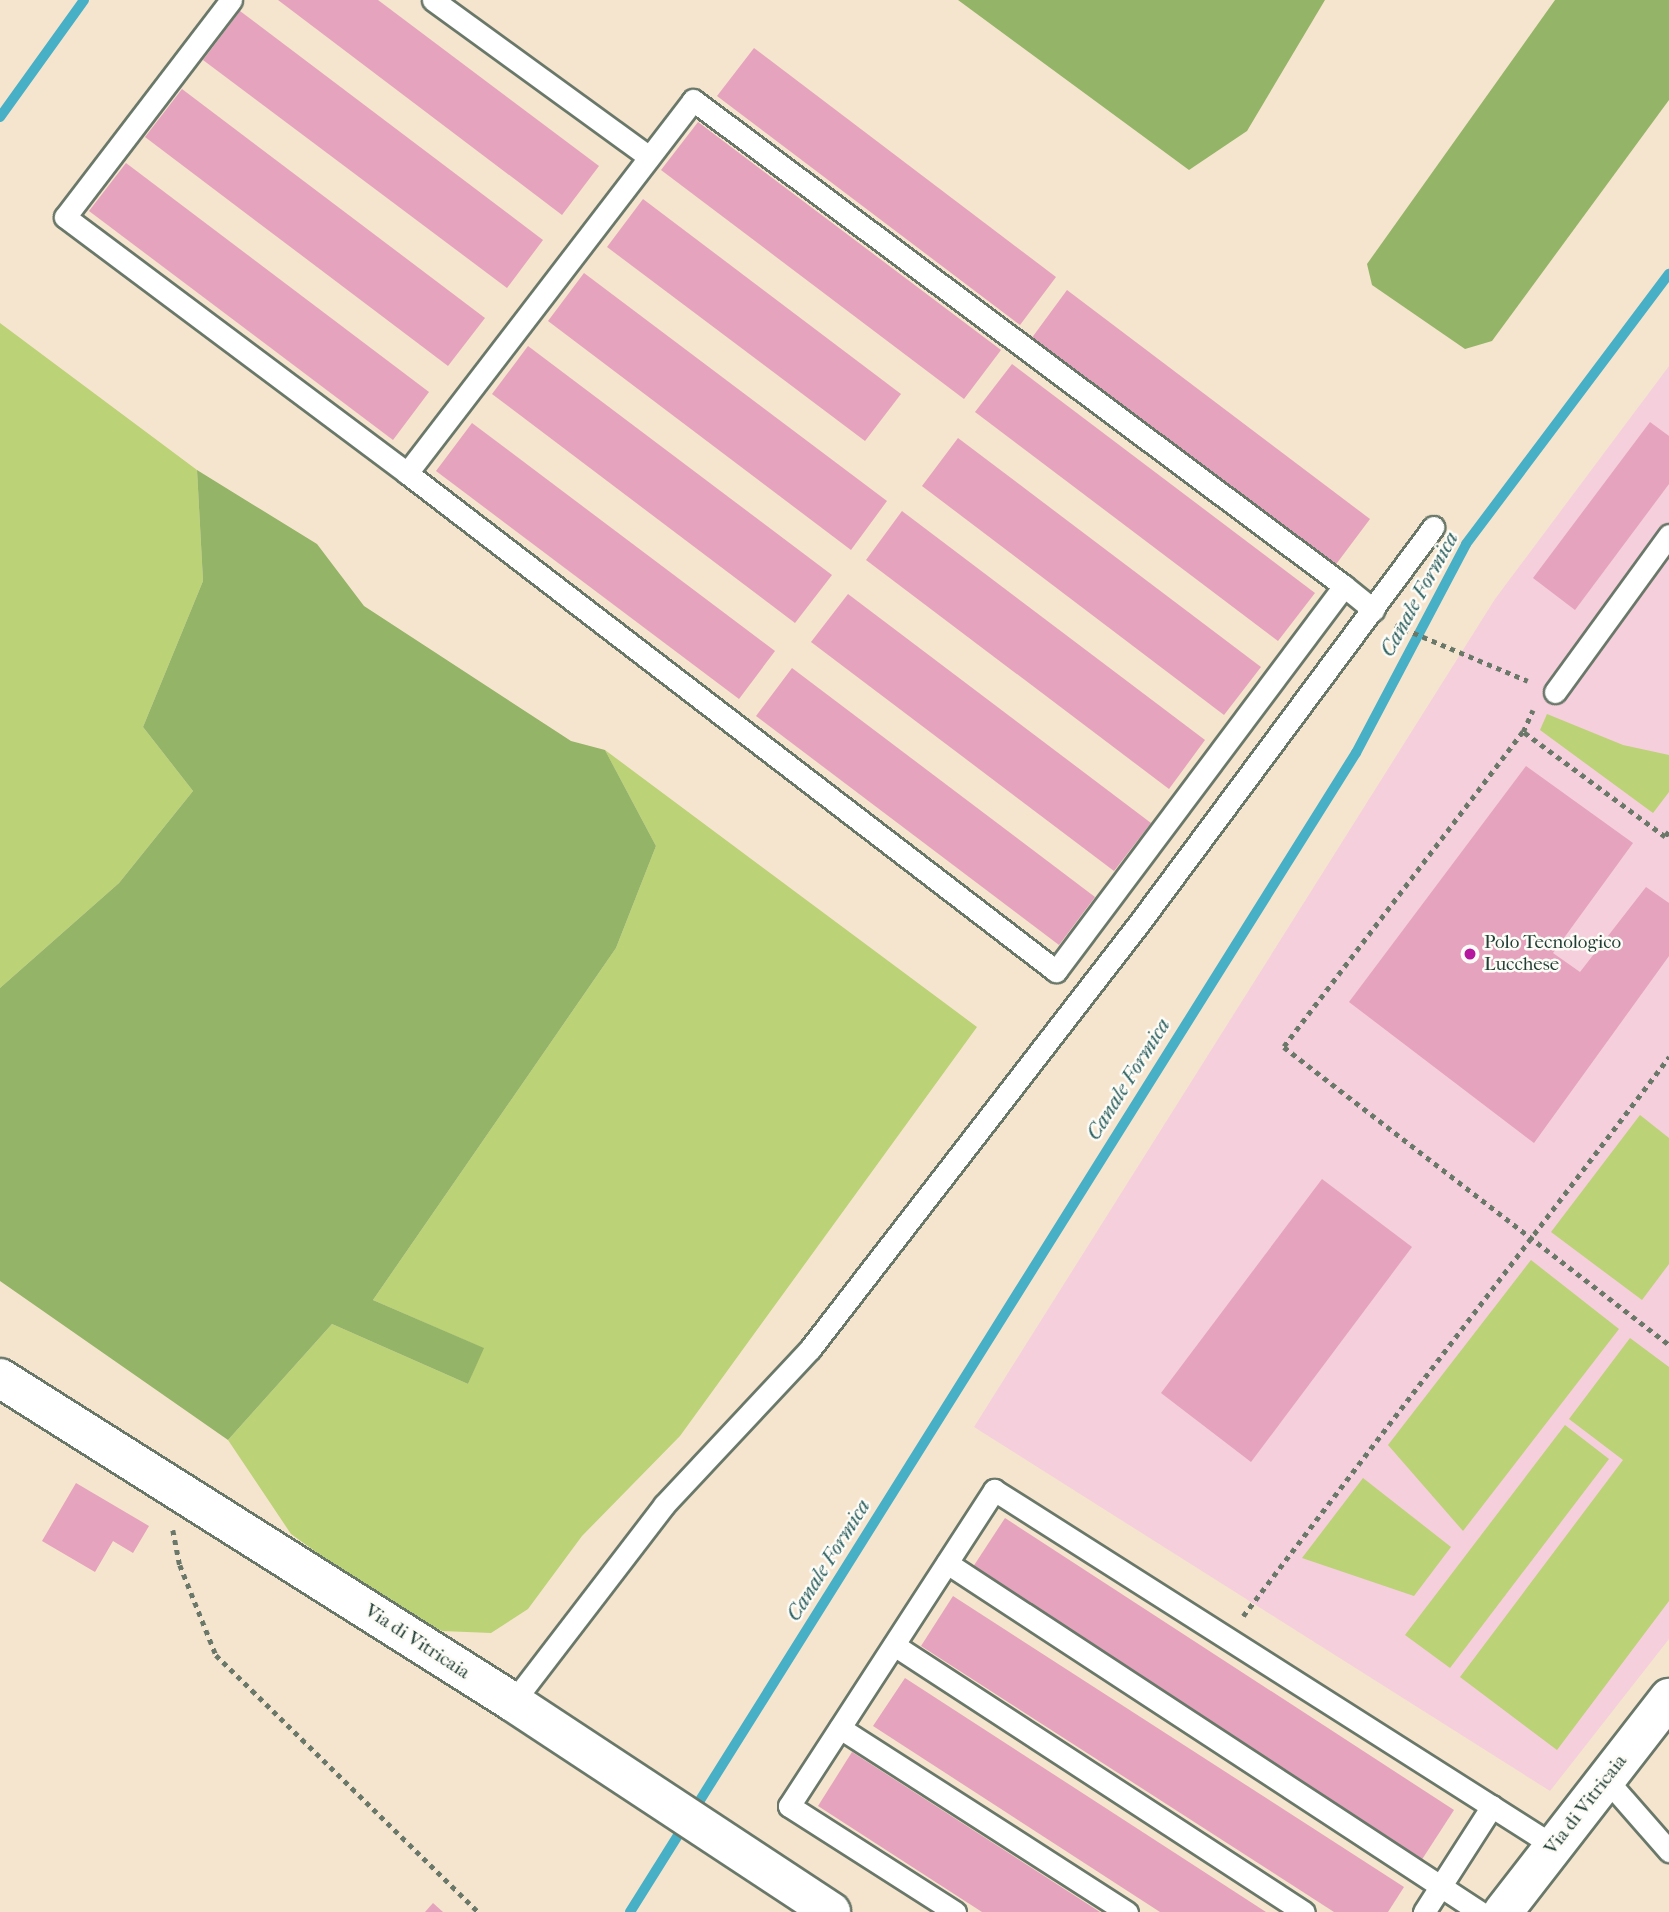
<!DOCTYPE html>
<html>
<head>
<meta charset="utf-8">
<style>
  body { margin:0 }
  #map { position:relative; width:1669px; height:1912px; overflow:hidden; background:#f5e5ce; font-family:"IM FELL French Canon",serif }
  div>[style] { position:absolute }
  [style*='--x'] { left:calc(var(--x)*1px); top:calc(var(--y)*1px); width:calc(var(--w)*1px); rotate:calc(var(--a)*1deg) }
  .built>* { inset:0; background:#f5cfdb }
  .green>* { inset:0; background:#bbd277 }
  .forest>* { inset:0; background:#94b468 }
  .stream>* { height:10px; margin:-5px; padding:0 5px; transform-origin:5px; border-radius:5px; background:#47b0c6 }
  .building>* { inset:0; background:#e5a3bd }
  .path>* { height:4.5px; margin-top:-2.25px; transform-origin:0; background:repeating-linear-gradient(90deg,#6a786a 0 5px,transparent 0 10px) }
  .roads { filter:drop-shadow(2px 0 #6a786a) drop-shadow(-2px 0 #6a786a) drop-shadow(0 2px #6a786a) drop-shadow(0 -2px #6a786a) }
  .lane>* { height:21px; margin:-10.5px; padding:0 10.5px; transform-origin:10.5px; border-radius:10.5px; background:#fff }
  .street>* { height:38px; margin:-19px; padding:0 19px; transform-origin:19px; border-radius:19px; background:#fff }
  .dots>* { width:19px; height:19px; translate:-50% -50%; box-sizing:border-box; border:4px solid #fdfcf7; border-radius:50% }
  span { translate:-50% -50%; white-space:nowrap; text-align:center; line-height:1.15; -webkit-text-stroke:5px #fdfcf7; paint-order:stroke }
  .poi-label { font-size:19px; color:#1f3d34 }
  .left { translate:0 -50%; text-align:left }
  .street-label { font-size:19px; color:#1f3d34 }
  .water-label { font-size:21px; color:#2b6060; font-style:italic }
</style>
</head>
<body>
<div id="map">
  <div class="built">
    <i style="clip-path:polygon(1669px 366px,1669px 1639px,1550px 1791px,974px 1427px,1495px 599px)"></i>
  </div>
  <div class="green">
    <i style="clip-path:polygon(0 323px,197px 470px,203px 581px,143px 727px,193px 791px,119px 883px,0 988px)"></i>
    <i style="clip-path:polygon(1547px 714px,1623px 745px,1669px 755px,1669px 792px,1653px 813px,1540px 730px)"></i>
    <i style="clip-path:polygon(605px 750px,977px 1027px,680px 1436px,582px 1536px,528px 1609px,491px 1633px,442px 1631px,391px 1606px,291px 1534px,228px 1440px,332px 1324px,468px 1384px,483px 1348px,373px 1300px,616px 948px,656px 846px)"></i>
    <i style="clip-path:polygon(1640px 1115px,1669px 1138px,1669px 1264px,1642px 1300px,1551px 1232px)"></i>
    <i style="clip-path:polygon(1531px 1260px,1619px 1329px,1463px 1531px,1388px 1445px)"></i>
    <i style="clip-path:polygon(1630px 1338px,1669px 1367px,1669px 1601px,1557px 1750px,1460px 1677px,1623px 1460px,1569px 1419px)"></i>
    <i style="clip-path:polygon(1565px 1425px,1609px 1459px,1450px 1668px,1405px 1635px)"></i>
    <i style="clip-path:polygon(1363px 1478px,1451px 1547px,1414px 1596px,1302px 1558px)"></i>
  </div>
  <div class="forest">
    <i style="clip-path:polygon(958px 0,1325px 0,1247px 131px,1189px 170px)"></i>
    <i style="clip-path:polygon(1555px 0,1669px 0,1669px 100px,1492px 341px,1465px 349px,1372px 285px,1367px 264px)"></i>
    <i style="clip-path:polygon(197px 470px,317px 544px,364px 606px,571px 741px,605px 750px,656px 846px,616px 948px,373px 1300px,484px 1348px,468px 1384px,332px 1324px,228px 1440px,0 1281px,0 988px,119px 883px,193px 791px,143px 727px,203px 581px)"></i>
  </div>
  <div class="stream">
    <i style="--x:0;--y:117;--w:144;--a:-54.3"></i>
    <i style="--x:630;--y:1912;--w:1368;--a:-57.94"></i>
    <i style="--x:1356;--y:753;--w:236;--a:-62.2"></i>
    <i style="--x:1466;--y:544;--w:338;--a:-53.1"></i>
  </div>
  <div class="building">
    <i style="clip-path:polygon(278px 0,378px 0,599px 166px,562px 215px)"></i>
    <i style="clip-path:polygon(240px 11px,543px 240px,507px 288px,203px 60px)"></i>
    <i style="clip-path:polygon(754px 48px,1056px 277px,1020px 325px,717px 96px)"></i>
    <i style="clip-path:polygon(182px 89px,485px 318px,448px 366px,145px 137px)"></i>
    <i style="clip-path:polygon(698px 122px,1001px 350px,964px 399px,661px 170px)"></i>
    <i style="clip-path:polygon(126px 163px,429px 392px,393px 440px,89px 211px)"></i>
    <i style="clip-path:polygon(643px 199px,901px 394px,865px 441px,607px 247px)"></i>
    <i style="clip-path:polygon(584px 273px,887px 501px,851px 550px,548px 321px)"></i>
    <i style="clip-path:polygon(1067px 290px,1370px 519px,1334px 567px,1031px 339px)"></i>
    <i style="clip-path:polygon(528px 346px,832px 575px,795px 623px,492px 394px)"></i>
    <i style="clip-path:polygon(1012px 364px,1315px 593px,1278px 641px,975px 412px)"></i>
    <i style="clip-path:polygon(1650px 422px,1669px 436px,1669px 484px,1575px 610px,1533px 578px)"></i>
    <i style="clip-path:polygon(472px 423px,775px 651px,739px 699px,436px 471px)"></i>
    <i style="clip-path:polygon(958px 438px,1261px 667px,1224px 715px,922px 486px)"></i>
    <i style="clip-path:polygon(902px 511px,1205px 740px,1169px 789px,866px 560px)"></i>
    <i style="clip-path:polygon(848px 594px,1151px 823px,1114px 871px,811px 642px)"></i>
    <i style="clip-path:polygon(792px 668px,1095px 897px,1059px 945px,756px 716px)"></i>
    <i style="clip-path:polygon(1526px 766px,1633px 843px,1553px 953px,1580px 972px,1646px 887px,1669px 903px,1669px 956px,1534px 1143px,1349px 1002px)"></i>
    <i style="clip-path:polygon(1322px 1179px,1412px 1247px,1251px 1462px,1161px 1393px)"></i>
    <i style="clip-path:polygon(76px 1483px,149px 1526px,133px 1553px,113px 1541px,95px 1572px,42px 1541px)"></i>
    <i style="clip-path:polygon(1005px 1518px,1454px 1810px,1421px 1861px,971px 1570px)"></i>
    <i style="clip-path:polygon(953px 1596px,1404px 1887px,1388px 1912px,1334px 1912px,921px 1646px)"></i>
    <i style="clip-path:polygon(905px 1678px,1266px 1912px,1160px 1912px,873px 1726px)"></i>
    <i style="clip-path:polygon(852px 1752px,1100px 1912px,982px 1912px,818px 1806px)"></i>
    <i style="clip-path:polygon(433px 1903px,443px 1912px,425px 1912px)"></i>
  </div>
  <div class="path">
    <i style="--x:1395;--y:625;--w:144;--a:22.8"></i>
    <i style="--x:1523;--y:732;--w:24;--a:-66"></i>
    <i style="--x:1669;--y:832;--w:6;--a:129"></i>
    <i style="--x:1665;--y:837;--w:177;--a:-143.5"></i>
    <i style="--x:1523;--y:732;--w:395;--a:127.2"></i>
    <i style="--x:1284;--y:1047;--w:487;--a:37.7"></i>
    <i style="--x:173;--y:1530;--w:36;--a:79"></i>
    <i style="--x:180;--y:1565;--w:97;--a:68.2"></i>
    <i style="--x:216;--y:1655;--w:367;--a:44.4"></i>
    <i style="--x:1243;--y:1616;--w:703;--a:-52.69"></i>
  </div>
  <div class="roads">
    <div class="lane">
      <i style="--x:231;--y:0;--w:273;--a:127.4"></i>
      <i style="--x:65;--y:217;--w:427;--a:36.8"></i>
      <i style="--x:433;--y:0;--w:267;--a:36"></i>
      <i style="--x:1344;--y:586;--w:481;--a:126.8"></i>
      <i style="--x:1056;--y:971;--w:818;--a:-142.5"></i>
      <i style="--x:407;--y:473;--w:470;--a:-52.5"></i>
      <i style="--x:693;--y:100;--w:812;--a:36.74"></i>
      <i style="--x:1344;--y:586;--w:38;--a:39"></i>
      <i style="--x:1555;--y:692;--w:194;--a:-54"></i>
      <i style="--x:947;--y:1563;--w:637;--a:33.22"></i>
      <i style="--x:894;--y:1645;--w:489;--a:33.1"></i>
      <i style="--x:513;--y:1702;--w:248;--a:-52.5"></i>
      <i style="--x:664;--y:1505;--w:214;--a:-46.9"></i>
      <i style="--x:810;--y:1349;--w:540;--a:-52.3"></i>
      <i style="--x:1140;--y:922;--w:492;--a:-53.4"></i>
      <i style="--x:840;--y:1728;--w:341;--a:32.7"></i>
      <i style="--x:1606;--y:1779;--w:96;--a:48.8"></i>
      <i style="--x:955;--y:1912;--w:197;--a:-147.4"></i>
      <i style="--x:789;--y:1806;--w:377;--a:-57"></i>
      <i style="--x:994;--y:1490;--w:664;--a:32.44"></i>
      <i style="--x:1424;--y:1912;--w:126;--a:-57.3"></i>
    </div>
    <div class="street">
      <i style="--x:0;--y:1378;--w:607;--a:32.28"></i>
      <i style="--x:513;--y:1702;--w:381;--a:33.4"></i>
      <i style="--x:1503;--y:1912;--w:271;--a:-52.2"></i>
    </div>
  </div>
  <div class="dots">
    <i style="left:1470px;top:954px;background:#b5179e"></i>
  </div>
  <div class="poi-label">
    <span class="left" style="left:1484px;top:954px">Polo Tecnologico<br>Lucchese</span>
  </div>
  <div class="street-label">
    <span style="left:417px;top:1642px;rotate:33deg">Via di Vitricaia</span>
    <span style="left:1586px;top:1805px;rotate:-52deg">Via di Vitricaia</span>
  </div>
  <div class="water-label">
    <span style="left:1419px;top:594px;rotate:-61deg">Canale Formica</span>
    <span style="left:1128px;top:1079px;rotate:-58deg">Canale Formica</span>
    <span style="left:828px;top:1560px;rotate:-58deg">Canale Formica</span>
  </div>
</div>
</body>
</html>
